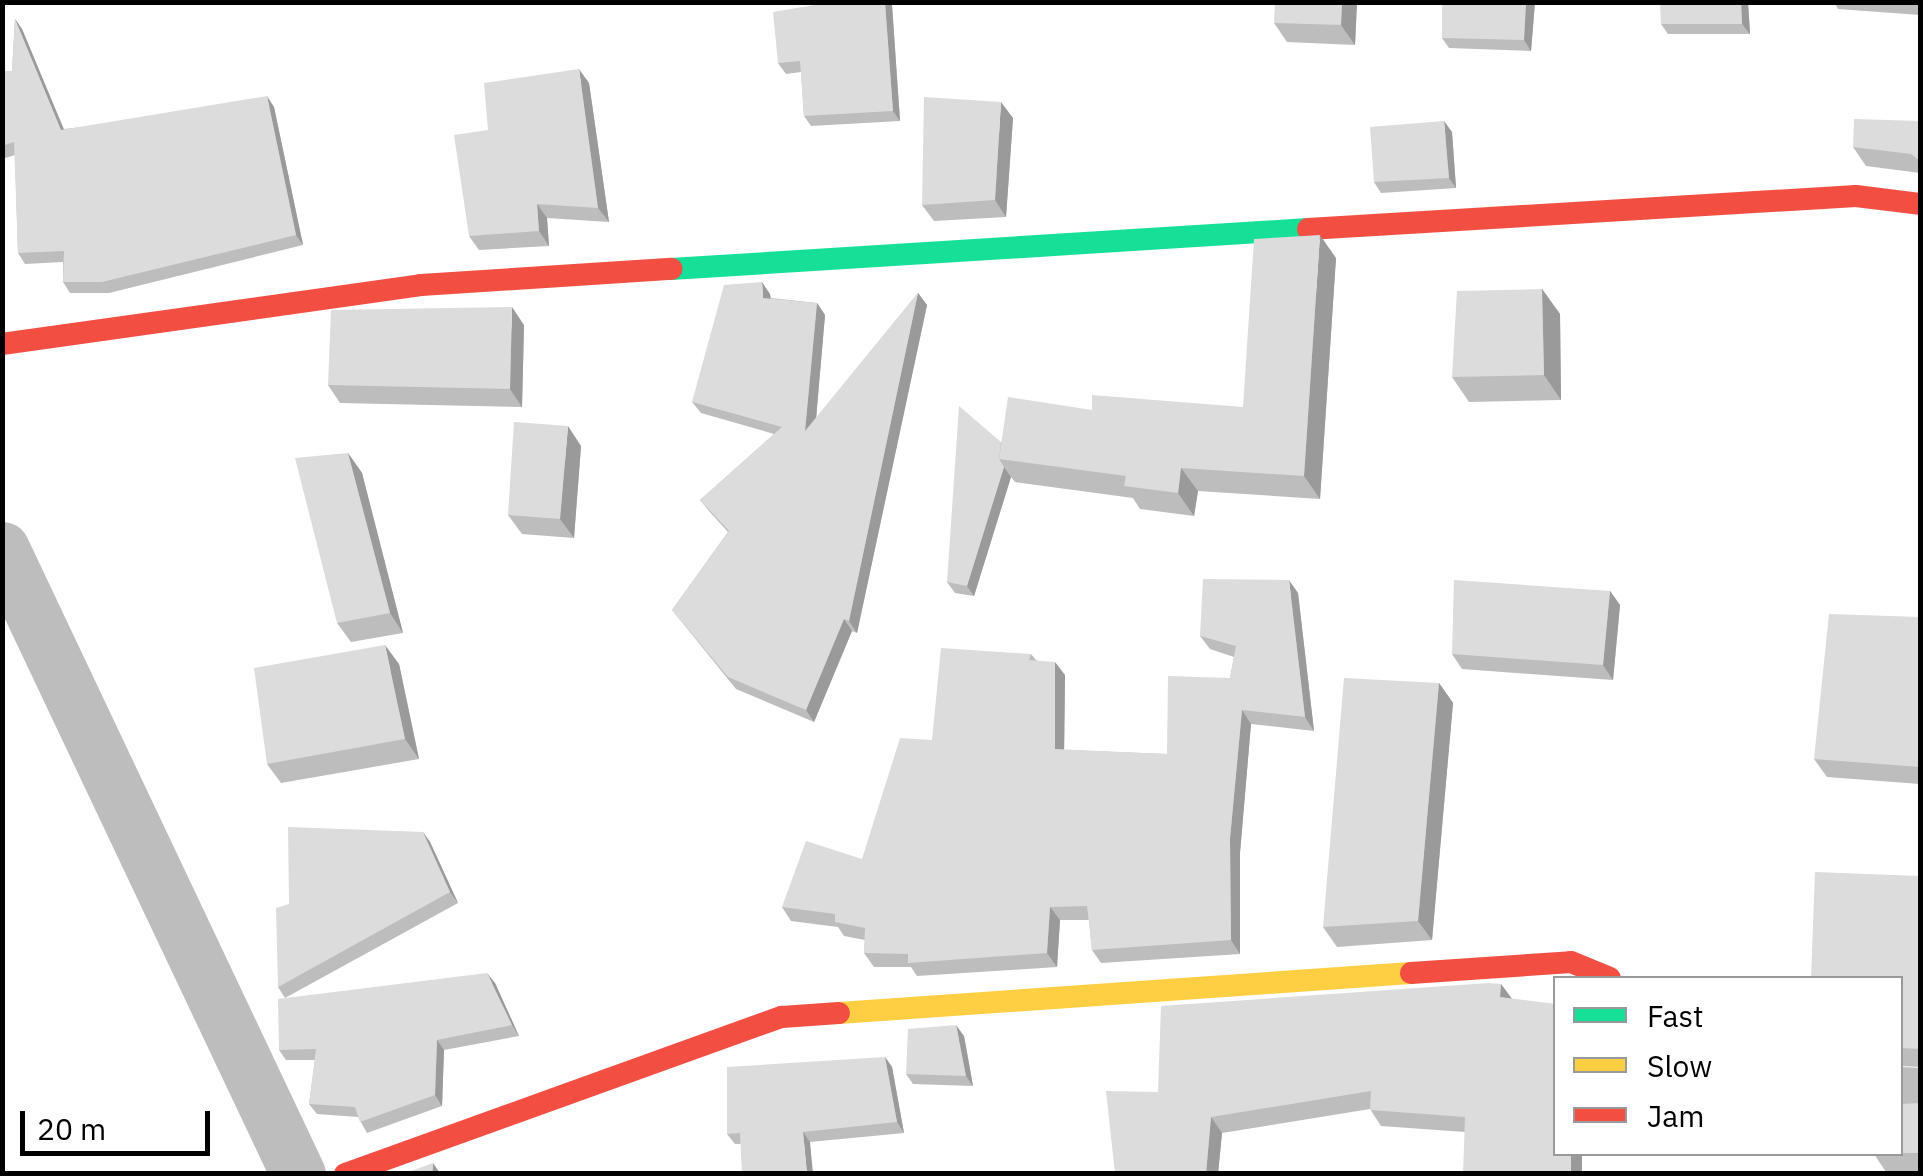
<!DOCTYPE html>
<html>
<head>
<meta charset="utf-8">
<style>
  body { margin:0 }
  #map { position:relative; width:1923px; height:1176px; overflow:hidden; background:#fff; font-family:"IBM Plex Sans",sans-serif }
  div>[style] { position:absolute }
  [style*='--x'] { left:calc(var(--x)*1px); top:calc(var(--y)*1px); width:calc(var(--w)*1px); rotate:calc(var(--a)*1deg) }
  .street>* { height:55px; margin:-27.5px; padding:0 27.5px; transform-origin:27.5px; border-radius:27.5px; background:#bdbdbd }
  .fast>* { height:22px; margin:-11px; padding:0 11px; transform-origin:11px; border-radius:11px; background:#16e098 }
  .slow>* { height:22px; margin:-11px; padding:0 11px; transform-origin:11px; border-radius:11px; background:#ffcf43 }
  .jam>* { height:22px; margin:-11px; padding:0 11px; transform-origin:11px; border-radius:11px; background:#f24e42 }
  .wall>* { inset:0; background:#bdbdbd }
  .shaded-wall>* { inset:0; background:#9a9a9a }
  .building>* { inset:0; background:#dcdcdc }
  span { translate:-50% -50%; white-space:nowrap; text-align:center; line-height:1.15; -webkit-text-stroke:8px #fff; paint-order:stroke }
  .frame { position:absolute; inset:0; border:5px solid #000; pointer-events:none }
  .legend { position:absolute; left:1553px; top:976px; width:350px; height:180px; box-sizing:border-box; background:#fff; border:2px solid #999; margin:0; padding:12px 18px; list-style:none; font-size:30px; color:#000 }
  .legend li { display:flex; align-items:center; gap:20px; height:50px }
  .legend b { width:50px; border:2px solid #999 }
  .scale { position:absolute; left:20px; top:1111px; width:190px; height:45px; box-sizing:border-box; border:5px solid #000; border-top:0; padding-left:12px; font-size:30px; line-height:35px; white-space:nowrap; color:#000; -webkit-text-stroke:8px #fff; paint-order:stroke }
</style>
</head>
<body>
<div id="map">
  <div class="street">
    <i style="--x:2;--y:549;--w:692;--a:64.66"></i>
    <i style="--x:1900;--y:1094;--w:20;--a:3"></i>
  </div>
  <div class="fast">
    <i style="--x:671;--y:269;--w:638;--a:-3.59"></i>
  </div>
  <div class="slow">
    <i style="--x:839;--y:1013;--w:573;--a:-4"></i>
  </div>
  <div class="jam">
    <i style="--x:1308;--y:229;--w:549;--a:-3.45"></i>
    <i style="--x:1856;--y:196;--w:64;--a:7.1"></i>
    <i style="--x:2;--y:344;--w:423;--a:-8"></i>
    <i style="--x:421;--y:285;--w:251;--a:-3.7"></i>
    <i style="--x:1411;--y:973;--w:160;--a:-3.9"></i>
    <i style="--x:1571;--y:962;--w:42;--a:22.3"></i>
    <i style="--x:345;--y:1174;--w:464;--a:-19.8"></i>
    <i style="--x:782;--y:1017;--w:57;--a:-4"></i>
  </div>
  <div class="wall">
    <i style="clip-path:polygon(832px 2px,891px 2px,892px 5px,900px 121px,811px 126px,804px 116px,801px 72px,786px 74px,778px 63px)"></i>
    <i style="clip-path:polygon(1357px 2px,1355px 45px,1287px 42px,1274px 23px)"></i>
    <i style="clip-path:polygon(1442px 2px,1535px 2px,1531px 51px,1449px 48px,1442px 38px)"></i>
    <i style="clip-path:polygon(1748px 2px,1750px 34px,1668px 34px,1661px 24px)"></i>
    <i style="clip-path:polygon(1834px 2px,1920px 2px,1920px 15px,1838px 9px)"></i>
    <i style="clip-path:polygon(15px 19px,22px 29px,64px 129px,274px 107px,303px 245px,109px 293px,70px 293px,63px 282px,63px 262px,25px 264px,18px 253px,15px 155px,2px 159px,2px 71px,12px 71px)"></i>
    <i style="clip-path:polygon(589px 83px,609px 222px,547px 218px,549px 246px,479px 250px,469px 236px,488px 130px)"></i>
    <i style="clip-path:polygon(1013px 118px,1006px 217px,934px 221px,922px 205px)"></i>
    <i style="clip-path:polygon(1920px 121px,1920px 173px,1866px 166px,1853px 147px)"></i>
    <i style="clip-path:polygon(1452px 132px,1456px 188px,1381px 193px,1374px 182px)"></i>
    <i style="clip-path:polygon(1336px 258px,1320px 499px,1198px 491px,1194px 516px,1140px 509px,1133px 498px,1015px 482px,1011px 477px,974px 596px,955px 593px,947px 582px,1001px 442px,1092px 410px,1243px 407px)"></i>
    <i style="clip-path:polygon(1542px 289px,1560px 314px,1561px 400px,1469px 402px,1452px 377px)"></i>
    <i style="clip-path:polygon(918px 293px,927px 305px,857px 633px,852px 631px,814px 722px,736px 689px,672px 610px,728px 532px,709px 511px,700px 500px,774px 434px,701px 413px,692px 402px,770px 294px,771px 298px,817px 303px,825px 315px,816px 418px)"></i>
    <i style="clip-path:polygon(524px 325px,522px 407px,340px 403px,328px 385px)"></i>
    <i style="clip-path:polygon(581px 446px,574px 538px,522px 534px,508px 515px)"></i>
    <i style="clip-path:polygon(348px 453px,362px 473px,403px 633px,351px 642px,337px 623px)"></i>
    <i style="clip-path:polygon(1610px 591px,1620px 605px,1613px 680px,1462px 669px,1452px 654px)"></i>
    <i style="clip-path:polygon(1298px 593px,1314px 731px,1251px 724px,1240px 853px,1240px 954px,1101px 963px,1092px 950px,1089px 920px,1060px 920px,1057px 967px,917px 976px,911px 967px,874px 967px,864px 953px,865px 940px,844px 936px,838px 927px,791px 921px,782px 907px,862px 859px,932px 740px,1031px 654px,1036px 660px,1065px 675px,1064px 750px,1167px 754px,1230px 678px,1234px 657px,1210px 649px,1200px 636px)"></i>
    <i style="clip-path:polygon(1920px 617px,1920px 784px,1827px 777px,1814px 759px)"></i>
    <i style="clip-path:polygon(399px 664px,419px 759px,281px 783px,267px 764px)"></i>
    <i style="clip-path:polygon(1439px 683px,1453px 703px,1432px 940px,1337px 947px,1323px 927px)"></i>
    <i style="clip-path:polygon(423px 832px,430px 842px,458px 903px,285px 998px,278px 987px,289px 904px)"></i>
    <i style="clip-path:polygon(1920px 876px,1920px 1067px,1900px 1066px,1900px 978px)"></i>
    <i style="clip-path:polygon(495px 983px,519px 1036px,444px 1050px,442px 1106px,367px 1133px,358px 1117px,317px 1114px,309px 1104px,315px 1060px,286px 1060px,279px 1050px)"></i>
    <i style="clip-path:polygon(1501px 984px,1512px 999px,1556px 1154px,1582px 1154px,1582px 1174px,1465px 1132px,1381px 1126px,1370px 1109px,1222px 1133px,1218px 1174px,1115px 1174px,1158px 1092px)"></i>
    <i style="clip-path:polygon(964px 1036px,973px 1086px,913px 1084px,906px 1074px)"></i>
    <i style="clip-path:polygon(885px 1057px,892px 1067px,904px 1133px,810px 1142px,735px 1144px,727px 1134px)"></i>
    <i style="clip-path:polygon(1920px 1103px,1920px 1172px,1886px 1172px,1874px 1154px,1900px 1154px,1900px 1104px)"></i>
    <i style="clip-path:polygon(1588px 1154px,1612px 1154px,1612px 1156px)"></i>
  </div>
  <div class="shaded-wall">
    <i style="clip-path:polygon(885px 2px,891px 2px,892px 5px,900px 121px,893px 111px)"></i>
    <i style="clip-path:polygon(1342px 2px,1357px 2px,1355px 45px,1341px 25px)"></i>
    <i style="clip-path:polygon(1526px 2px,1535px 2px,1531px 51px,1524px 40px)"></i>
    <i style="clip-path:polygon(1741px 2px,1748px 2px,1750px 34px,1742px 24px)"></i>
    <i style="clip-path:polygon(15px 19px,22px 29px,68px 140px,61px 130px)"></i>
    <i style="clip-path:polygon(579px 69px,589px 83px,609px 222px,598px 208px)"></i>
    <i style="clip-path:polygon(267px 96px,274px 107px,303px 245px,296px 235px)"></i>
    <i style="clip-path:polygon(1001px 102px,1013px 118px,1006px 217px,995px 200px)"></i>
    <i style="clip-path:polygon(1444px 121px,1452px 132px,1456px 188px,1449px 178px)"></i>
    <i style="clip-path:polygon(537px 204px,547px 218px,549px 246px,539px 231px)"></i>
    <i style="clip-path:polygon(1320px 235px,1336px 258px,1320px 499px,1304px 476px)"></i>
    <i style="clip-path:polygon(762px 282px,770px 294px,771px 310px,763px 298px)"></i>
    <i style="clip-path:polygon(1542px 289px,1560px 314px,1561px 400px,1544px 375px)"></i>
    <i style="clip-path:polygon(918px 293px,927px 305px,857px 633px,849px 621px)"></i>
    <i style="clip-path:polygon(817px 303px,825px 315px,814px 443px,805px 431px)"></i>
    <i style="clip-path:polygon(512px 307px,524px 325px,522px 407px,510px 389px)"></i>
    <i style="clip-path:polygon(568px 426px,581px 446px,574px 538px,560px 519px)"></i>
    <i style="clip-path:polygon(348px 453px,362px 473px,403px 633px,390px 613px)"></i>
    <i style="clip-path:polygon(1004px 467px,1011px 477px,974px 596px,967px 586px)"></i>
    <i style="clip-path:polygon(1181px 468px,1198px 491px,1194px 516px,1178px 493px)"></i>
    <i style="clip-path:polygon(1289px 580px,1298px 593px,1314px 731px,1305px 717px)"></i>
    <i style="clip-path:polygon(1610px 591px,1620px 605px,1613px 680px,1603px 665px)"></i>
    <i style="clip-path:polygon(844px 619px,852px 631px,814px 722px,806px 710px)"></i>
    <i style="clip-path:polygon(385px 645px,399px 664px,419px 759px,405px 739px)"></i>
    <i style="clip-path:polygon(1055px 662px,1065px 675px,1064px 762px,1055px 749px)"></i>
    <i style="clip-path:polygon(1439px 683px,1453px 703px,1432px 940px,1418px 921px)"></i>
    <i style="clip-path:polygon(1242px 710px,1251px 724px,1240px 853px,1240px 954px,1231px 940px,1230px 839px)"></i>
    <i style="clip-path:polygon(423px 832px,430px 842px,458px 903px,450px 892px)"></i>
    <i style="clip-path:polygon(1050px 907px,1060px 920px,1057px 967px,1047px 953px)"></i>
    <i style="clip-path:polygon(487px 973px,495px 983px,519px 1036px,512px 1025px)"></i>
    <i style="clip-path:polygon(1501px 984px,1512px 999px,1500px 997px)"></i>
    <i style="clip-path:polygon(956px 1025px,964px 1036px,973px 1086px,966px 1076px)"></i>
    <i style="clip-path:polygon(437px 1040px,444px 1050px,442px 1106px,435px 1095px)"></i>
    <i style="clip-path:polygon(885px 1057px,892px 1067px,904px 1133px,897px 1122px)"></i>
    <i style="clip-path:polygon(1211px 1117px,1222px 1133px,1218px 1174px,1206px 1174px)"></i>
    <i style="clip-path:polygon(803px 1132px,810px 1142px,813px 1174px,807px 1174px)"></i>
    <i style="clip-path:polygon(1571px 1154px,1582px 1154px,1582px 1174px,1571px 1174px)"></i>
    <i style="clip-path:polygon(433px 1163px,440px 1173px,432px 1174px)"></i>
  </div>
  <div class="building">
    <i style="clip-path:polygon(832px 2px,885px 2px,893px 111px,804px 116px,800px 61px,778px 63px,773px 12px)"></i>
    <i style="clip-path:polygon(1275px 2px,1342px 2px,1341px 25px,1274px 23px)"></i>
    <i style="clip-path:polygon(1442px 2px,1526px 2px,1524px 40px,1442px 38px)"></i>
    <i style="clip-path:polygon(1660px 2px,1741px 2px,1742px 24px,1661px 24px)"></i>
    <i style="clip-path:polygon(15px 19px,61px 130px,267px 96px,296px 235px,102px 282px,63px 282px,64px 251px,18px 253px,14px 142px,2px 146px,2px 71px,12px 71px)"></i>
    <i style="clip-path:polygon(579px 69px,598px 208px,537px 204px,539px 231px,469px 236px,454px 135px,488px 130px,484px 83px)"></i>
    <i style="clip-path:polygon(924px 97px,1001px 102px,995px 200px,922px 205px)"></i>
    <i style="clip-path:polygon(1854px 119px,1920px 121px,1920px 161px,1911px 154px,1853px 147px)"></i>
    <i style="clip-path:polygon(1444px 121px,1449px 178px,1374px 182px,1370px 127px)"></i>
    <i style="clip-path:polygon(1320px 235px,1304px 476px,1181px 468px,1178px 493px,1124px 486px,1126px 476px,999px 459px,1008px 397px,1092px 410px,1092px 395px,1243px 407px,1254px 239px)"></i>
    <i style="clip-path:polygon(762px 282px,763px 298px,817px 303px,805px 431px,918px 293px,849px 621px,844px 619px,806px 710px,728px 677px,672px 610px,729px 531px,700px 500px,782px 427px,692px 402px,724px 285px)"></i>
    <i style="clip-path:polygon(1542px 289px,1544px 375px,1452px 377px,1457px 291px)"></i>
    <i style="clip-path:polygon(512px 307px,510px 389px,328px 385px,331px 310px)"></i>
    <i style="clip-path:polygon(959px 406px,1001px 442px,999px 459px,1004px 467px,967px 586px,947px 582px)"></i>
    <i style="clip-path:polygon(514px 422px,568px 426px,560px 519px,508px 515px)"></i>
    <i style="clip-path:polygon(348px 453px,390px 613px,337px 623px,295px 458px)"></i>
    <i style="clip-path:polygon(1203px 579px,1289px 580px,1305px 717px,1242px 710px,1230px 839px,1231px 940px,1092px 950px,1087px 906px,1050px 907px,1047px 953px,908px 963px,908px 954px,864px 953px,865px 928px,835px 922px,835px 914px,782px 907px,806px 841px,862px 859px,900px 738px,932px 740px,941px 648px,1031px 654px,1029px 660px,1055px 662px,1055px 749px,1167px 754px,1168px 676px,1230px 678px,1236px 646px,1200px 636px)"></i>
    <i style="clip-path:polygon(1454px 580px,1610px 591px,1603px 665px,1452px 654px)"></i>
    <i style="clip-path:polygon(1829px 614px,1920px 617px,1920px 767px,1814px 759px)"></i>
    <i style="clip-path:polygon(385px 645px,405px 739px,267px 764px,254px 668px)"></i>
    <i style="clip-path:polygon(1344px 678px,1439px 683px,1418px 921px,1323px 927px)"></i>
    <i style="clip-path:polygon(288px 827px,423px 832px,450px 892px,278px 987px,276px 908px,289px 904px)"></i>
    <i style="clip-path:polygon(1815px 872px,1920px 876px,1920px 1049px,1900px 1048px,1900px 978px,1811px 978px)"></i>
    <i style="clip-path:polygon(487px 973px,512px 1025px,437px 1040px,435px 1095px,360px 1122px,355px 1107px,309px 1104px,316px 1049px,279px 1050px,278px 999px)"></i>
    <i style="clip-path:polygon(1489px 983px,1501px 984px,1500px 997px,1556px 1004px,1556px 1154px,1571px 1154px,1571px 1174px,1463px 1174px,1465px 1117px,1370px 1110px,1371px 1091px,1211px 1117px,1206px 1174px,1115px 1174px,1106px 1091px,1158px 1092px,1161px 1006px)"></i>
    <i style="clip-path:polygon(956px 1025px,966px 1076px,906px 1074px,908px 1029px)"></i>
    <i style="clip-path:polygon(885px 1057px,897px 1122px,803px 1132px,807px 1174px,742px 1174px,740px 1133px,727px 1134px,727px 1067px)"></i>
    <i style="clip-path:polygon(1920px 1103px,1920px 1153px,1900px 1153px,1900px 1104px)"></i>
    <i style="clip-path:polygon(433px 1163px,432px 1174px,403px 1174px)"></i>
  </div>
  <div class="frame"></div>
  <ul class="legend">
  <li><b style="height:12px;background:#16e098"></b>Fast</li>
  <li><b style="height:12px;background:#ffcf43"></b>Slow</li>
  <li><b style="height:12px;background:#f24e42"></b>Jam</li>
  </ul>
  <div class="scale">20 m</div>
</div>
</body>
</html>
